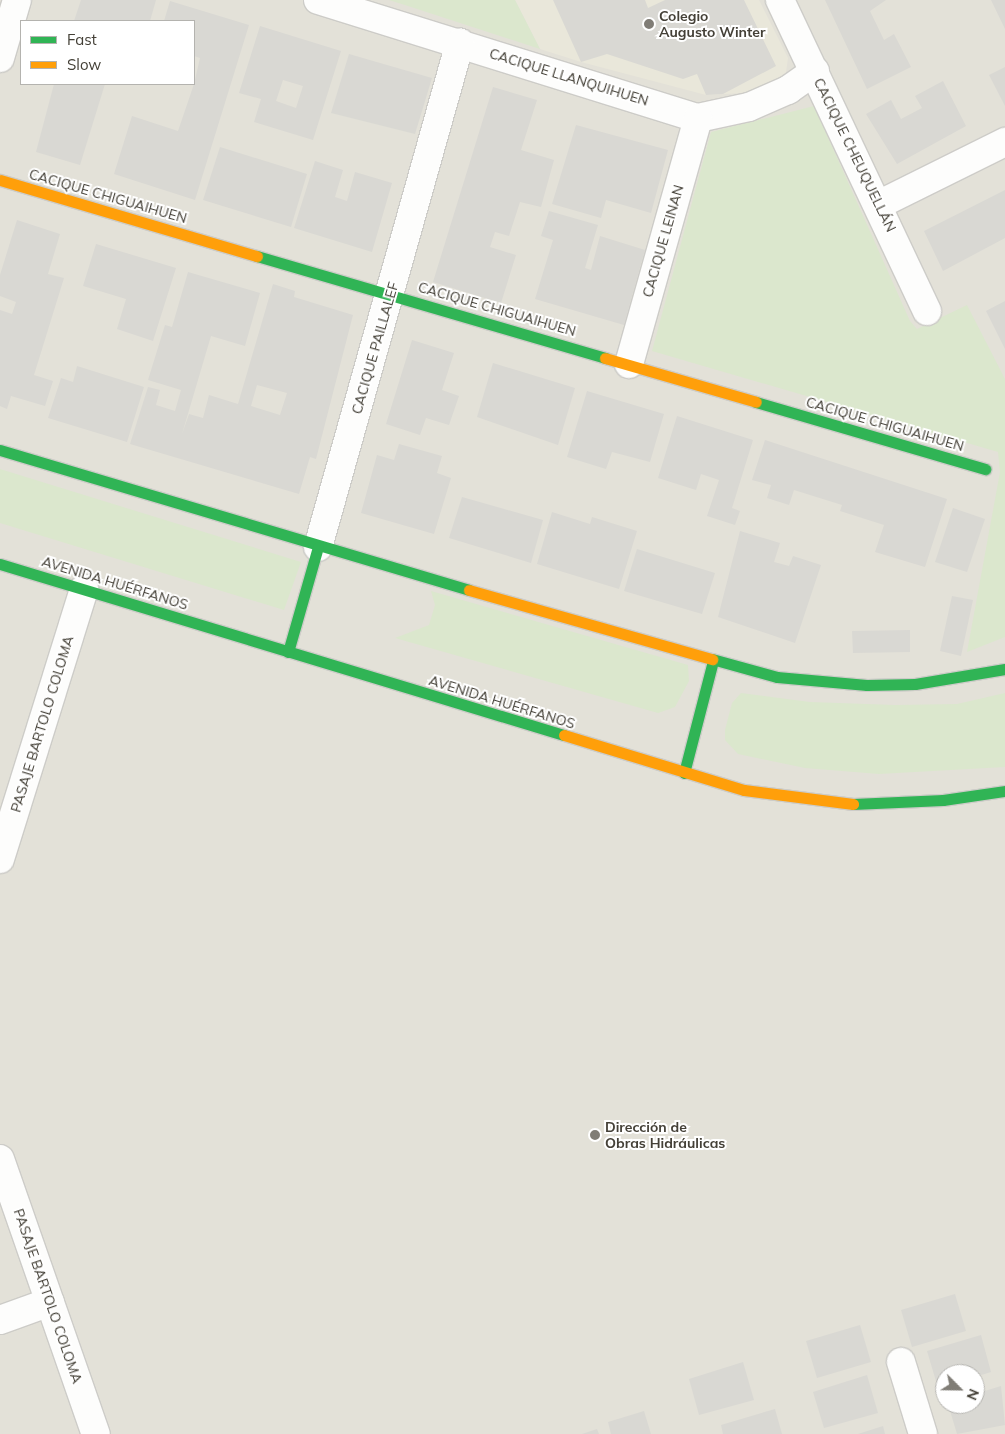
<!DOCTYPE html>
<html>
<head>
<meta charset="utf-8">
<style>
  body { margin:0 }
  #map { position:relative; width:1005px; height:1434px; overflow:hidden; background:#f0efea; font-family:Mulish,sans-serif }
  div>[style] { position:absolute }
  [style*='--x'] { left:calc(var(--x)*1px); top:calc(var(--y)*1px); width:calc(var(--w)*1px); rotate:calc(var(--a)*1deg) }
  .residential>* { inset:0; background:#e3e1d8 }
  .education>* { inset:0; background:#e9e7da }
  .green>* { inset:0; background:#dbe7cd }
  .building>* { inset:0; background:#d9d8d3 }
  .roads { filter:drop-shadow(1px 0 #cdccc8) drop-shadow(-1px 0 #cdccc8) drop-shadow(0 1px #cdccc8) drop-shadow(0 -1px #cdccc8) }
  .street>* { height:28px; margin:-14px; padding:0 14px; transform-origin:14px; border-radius:14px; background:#fdfdfc }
  .fast>* { height:11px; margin:-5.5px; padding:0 5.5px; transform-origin:5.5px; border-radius:5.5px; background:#30b455 }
  .slow>* { height:11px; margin:-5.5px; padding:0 5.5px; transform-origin:5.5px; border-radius:5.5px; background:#ff9f0a }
  .dots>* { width:14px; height:14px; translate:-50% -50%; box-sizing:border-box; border:2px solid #fff; border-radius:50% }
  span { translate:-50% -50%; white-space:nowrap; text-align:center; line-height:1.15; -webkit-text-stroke:4px #fff; paint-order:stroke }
  .poi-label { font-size:14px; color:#444037; font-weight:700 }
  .left { translate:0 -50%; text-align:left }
  .street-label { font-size:14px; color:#444037 }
  .legend { position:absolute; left:20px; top:20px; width:175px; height:65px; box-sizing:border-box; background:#fff; border:1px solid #b4b3af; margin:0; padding:6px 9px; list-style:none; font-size:15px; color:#444037 }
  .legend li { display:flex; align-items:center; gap:10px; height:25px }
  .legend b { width:25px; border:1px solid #b4b3af }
  .north { position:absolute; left:935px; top:1364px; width:50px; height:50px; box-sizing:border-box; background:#fff; border:1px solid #b4b3af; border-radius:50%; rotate:113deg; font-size:14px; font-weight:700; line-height:20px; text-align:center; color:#444037 }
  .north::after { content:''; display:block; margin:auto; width:18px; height:22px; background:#807d76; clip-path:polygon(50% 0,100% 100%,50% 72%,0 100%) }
</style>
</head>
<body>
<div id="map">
  <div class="residential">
    <i style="clip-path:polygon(evenodd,0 0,1005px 0,1005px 1434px,0 1434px,0 0,21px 21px,194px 21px,194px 84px,21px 84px,21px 21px,0 0,945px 1374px,975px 1374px,975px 1404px,945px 1404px,945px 1374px)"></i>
  </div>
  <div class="education">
    <i style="clip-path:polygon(515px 0,759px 0,788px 58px,785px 80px,743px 93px,706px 95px,581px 62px,540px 49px)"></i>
  </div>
  <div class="green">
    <i style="clip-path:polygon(389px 0,515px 0,540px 49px,408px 6px)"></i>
    <i style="clip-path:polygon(814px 106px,910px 321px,917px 329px,967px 305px,1005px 379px,1005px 637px,967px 652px,1000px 472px,998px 452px,652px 351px,711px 132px)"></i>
    <i style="clip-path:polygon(0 469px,301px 562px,284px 610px,0 523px)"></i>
    <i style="clip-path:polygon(431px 591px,688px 665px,689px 681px,675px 707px,658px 713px,395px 638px,429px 625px,435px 605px)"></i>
    <i style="clip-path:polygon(741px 693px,810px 702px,895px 705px,957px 704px,1005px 693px,1005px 767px,879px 774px,805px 768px,738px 754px,725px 740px,725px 730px,732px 703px)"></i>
  </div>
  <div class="building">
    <i style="clip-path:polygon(81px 0,156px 0,150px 21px,74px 21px)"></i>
    <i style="clip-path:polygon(553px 0,645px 0,648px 8px,665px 0,744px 0,776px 66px,723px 94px,706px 95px,697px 74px,683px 79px,607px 54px,581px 62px)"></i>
    <i style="clip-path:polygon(825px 0,886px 0,870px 11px,884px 40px,894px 34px,911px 67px,867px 89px)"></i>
    <i style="clip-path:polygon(991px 0,1005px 0,1005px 29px)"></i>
    <i style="clip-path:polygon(170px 1px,249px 25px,195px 200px,114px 174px,132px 116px,178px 131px,194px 84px,200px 58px,194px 56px,194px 21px,164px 21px)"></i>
    <i style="clip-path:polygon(evenodd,260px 26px,341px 51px,313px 140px,254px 122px,261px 99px,239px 93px,260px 26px,283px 80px,303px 86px,296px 108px,276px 101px,283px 80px)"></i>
    <i style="clip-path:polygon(349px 54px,432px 78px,415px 134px,331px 113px)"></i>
    <i style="clip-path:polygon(1005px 67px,1005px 106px,989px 75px)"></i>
    <i style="clip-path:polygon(943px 81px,966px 126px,897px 164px,866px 114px,891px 100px,901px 119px,922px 108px,915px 96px)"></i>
    <i style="clip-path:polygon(54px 84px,105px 84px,80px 165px,36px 152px)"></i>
    <i style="clip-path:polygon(493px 87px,537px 100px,521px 150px,554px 160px,541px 207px,520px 202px,509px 236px,495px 232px,490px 247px,516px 255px,501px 303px,433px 282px)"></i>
    <i style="clip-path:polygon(576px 125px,668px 150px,651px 213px,606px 200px,601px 218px,552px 204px)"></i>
    <i style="clip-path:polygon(220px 147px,307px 174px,291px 227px,203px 200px)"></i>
    <i style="clip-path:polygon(315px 161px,343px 170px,335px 197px,347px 201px,355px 172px,392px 183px,372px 252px,294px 228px)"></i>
    <i style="clip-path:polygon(1005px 190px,1005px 238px,943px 271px,924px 231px)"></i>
    <i style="clip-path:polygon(549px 211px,598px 225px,585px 268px,591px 270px,600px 236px,645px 250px,624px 325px,535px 299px,553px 240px,541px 236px)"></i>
    <i style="clip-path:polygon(17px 220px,60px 234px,48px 274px,64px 278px,34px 375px,53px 381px,45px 406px,11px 396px,7px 409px,0 406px,0 310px,12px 314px,16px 302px,0 296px,0 275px)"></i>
    <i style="clip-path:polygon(96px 244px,176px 268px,153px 341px,117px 329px,126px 299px,83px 286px)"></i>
    <i style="clip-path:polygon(evenodd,188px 272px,260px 293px,245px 346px,211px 336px,182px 434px,189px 414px,203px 418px,209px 395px,238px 404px,273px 284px,295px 291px,294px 297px,353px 315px,316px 459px,310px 457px,299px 494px,130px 444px,148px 387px,160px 390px,156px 405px,175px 411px,181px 390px,148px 380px,165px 325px,172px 327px,188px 272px,257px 385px,287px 393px,280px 415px,251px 406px,257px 385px)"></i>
    <i style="clip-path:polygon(1005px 301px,1005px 349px,986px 311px)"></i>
    <i style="clip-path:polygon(412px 340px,454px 353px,442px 390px,459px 396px,449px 425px,426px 418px,420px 435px,386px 424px)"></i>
    <i style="clip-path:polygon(493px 363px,575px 388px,558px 445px,477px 417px)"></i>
    <i style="clip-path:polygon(77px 366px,144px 387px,127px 442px,48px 418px,61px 378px,73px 382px)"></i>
    <i style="clip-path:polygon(587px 391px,664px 414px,650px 462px,612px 452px,606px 469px,567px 457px)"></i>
    <i style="clip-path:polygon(677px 416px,753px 440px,732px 508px,740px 511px,735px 525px,707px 516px,719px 480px,701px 474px,696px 490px,658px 478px)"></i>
    <i style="clip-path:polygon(765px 440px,947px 499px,925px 567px,875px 552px,884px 525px,840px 511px,842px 505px,794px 490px,789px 505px,767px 498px,771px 485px,752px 480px)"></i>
    <i style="clip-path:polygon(399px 444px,442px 456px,437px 473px,451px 478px,434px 534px,361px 513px,377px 455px,394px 460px)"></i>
    <i style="clip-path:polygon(462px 497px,543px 520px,531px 563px,449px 538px)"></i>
    <i style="clip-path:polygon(953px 508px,985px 519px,967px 572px,935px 562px)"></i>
    <i style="clip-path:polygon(552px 512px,590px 524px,592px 517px,637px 531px,619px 589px,537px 564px)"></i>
    <i style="clip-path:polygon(740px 531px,780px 543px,774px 562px,789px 566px,793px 556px,821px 565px,795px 643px,718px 617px)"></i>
    <i style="clip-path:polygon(637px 549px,715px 573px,702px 614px,624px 591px)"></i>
    <i style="clip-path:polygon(952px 596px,973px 600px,961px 656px,940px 651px)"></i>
    <i style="clip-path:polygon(910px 630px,910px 652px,853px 653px,852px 631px)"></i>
    <i style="clip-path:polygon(955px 1294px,966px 1331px,912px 1347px,901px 1310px)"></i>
    <i style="clip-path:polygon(860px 1325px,871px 1362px,817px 1378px,806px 1341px)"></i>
    <i style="clip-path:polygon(981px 1335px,991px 1372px,975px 1377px,945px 1374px,945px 1386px,938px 1388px,927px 1351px)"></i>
    <i style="clip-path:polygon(743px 1362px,754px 1400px,699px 1415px,689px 1379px)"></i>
    <i style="clip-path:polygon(867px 1375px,878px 1413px,824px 1428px,813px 1392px)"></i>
    <i style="clip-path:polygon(1001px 1386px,1005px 1425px,957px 1434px,948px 1404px,975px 1404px,975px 1394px)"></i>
    <i style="clip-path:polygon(775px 1409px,782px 1434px,723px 1434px,721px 1425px)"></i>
    <i style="clip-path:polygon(644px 1411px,651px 1434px,611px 1434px,608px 1422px)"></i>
    <i style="clip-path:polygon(883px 1426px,885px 1434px,858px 1434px)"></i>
    <i style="clip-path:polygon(597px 1429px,599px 1434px,582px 1434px)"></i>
  </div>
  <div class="roads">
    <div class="street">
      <i style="--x:318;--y:0;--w:398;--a:17.3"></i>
      <i style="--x:698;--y:118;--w:52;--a:-12.2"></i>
      <i style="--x:749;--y:107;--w:43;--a:-23.6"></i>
      <i style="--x:788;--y:90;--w:33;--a:-35"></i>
      <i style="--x:780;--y:0;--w:344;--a:64.7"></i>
      <i style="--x:0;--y:58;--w:60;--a:-73.7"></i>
      <i style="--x:880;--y:204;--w:140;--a:-26.4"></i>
      <i style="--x:629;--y:364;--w:255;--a:-74.3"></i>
      <i style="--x:318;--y:547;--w:524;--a:-74.27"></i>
      <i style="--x:0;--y:859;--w:283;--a:-72.7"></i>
      <i style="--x:0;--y:1159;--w:291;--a:70.8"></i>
      <i style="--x:0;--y:1320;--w:53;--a:-19.8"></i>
      <i style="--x:901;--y:1362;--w:75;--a:73"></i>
    </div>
    <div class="fast">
      <i style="--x:257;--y:256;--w:363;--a:16.3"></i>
      <i style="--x:756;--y:402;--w:239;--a:16.3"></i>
      <i style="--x:0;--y:450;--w:489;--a:16.6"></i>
      <i style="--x:0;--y:564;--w:589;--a:16.87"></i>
      <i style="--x:288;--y:652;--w:109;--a:-74.1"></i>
      <i style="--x:712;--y:659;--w:67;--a:15.5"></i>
      <i style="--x:777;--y:677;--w:90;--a:5.1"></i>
      <i style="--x:867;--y:685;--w:48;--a:-1.2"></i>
      <i style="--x:915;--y:684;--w:91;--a:-9.5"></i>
      <i style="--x:684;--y:773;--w:116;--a:-75.5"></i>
      <i style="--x:853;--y:804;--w:90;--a:-2.5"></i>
      <i style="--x:943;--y:800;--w:63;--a:-8.3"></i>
    </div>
    <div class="slow">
      <i style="--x:0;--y:180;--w:268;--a:16.5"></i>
      <i style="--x:605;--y:358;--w:157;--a:16.2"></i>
      <i style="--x:469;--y:590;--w:253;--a:15.9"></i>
      <i style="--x:564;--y:735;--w:188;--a:17"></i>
      <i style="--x:744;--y:790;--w:110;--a:7.3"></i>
    </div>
  </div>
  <div class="dots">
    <i style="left:649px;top:24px;background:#807d76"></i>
    <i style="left:595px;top:1135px;background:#807d76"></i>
  </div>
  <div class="poi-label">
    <span class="left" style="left:659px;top:24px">Colegio<br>Augusto Winter</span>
    <span class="left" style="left:605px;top:1135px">Dirección de<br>Obras Hidráulicas</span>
  </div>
  <div class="street-label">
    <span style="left:569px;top:77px;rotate:17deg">CACIQUE LLANQUIHUEN</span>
    <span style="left:855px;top:155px;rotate:64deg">CACIQUE CHEUQUELLÁN</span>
    <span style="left:108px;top:196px;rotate:16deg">CACIQUE CHIGUAIHUEN</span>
    <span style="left:663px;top:241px;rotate:-74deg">CACIQUE LEINAN</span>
    <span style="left:497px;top:309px;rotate:16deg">CACIQUE CHIGUAIHUEN</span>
    <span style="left:375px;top:348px;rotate:-74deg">CACIQUE PAILLALEF</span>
    <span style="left:885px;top:424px;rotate:16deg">CACIQUE CHIGUAIHUEN</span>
    <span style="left:115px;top:583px;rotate:17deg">AVENIDA HUÉRFANOS</span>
    <span style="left:502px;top:702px;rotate:17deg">AVENIDA HUÉRFANOS</span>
    <span style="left:42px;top:724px;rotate:-73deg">PASAJE BARTOLO COLOMA</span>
    <span style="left:48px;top:1296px;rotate:71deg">PASAJE BARTOLO COLOMA</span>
  </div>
  <ul class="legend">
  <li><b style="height:6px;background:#30b455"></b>Fast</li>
  <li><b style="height:6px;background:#ff9f0a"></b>Slow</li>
  </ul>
  <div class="north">N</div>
</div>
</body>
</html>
